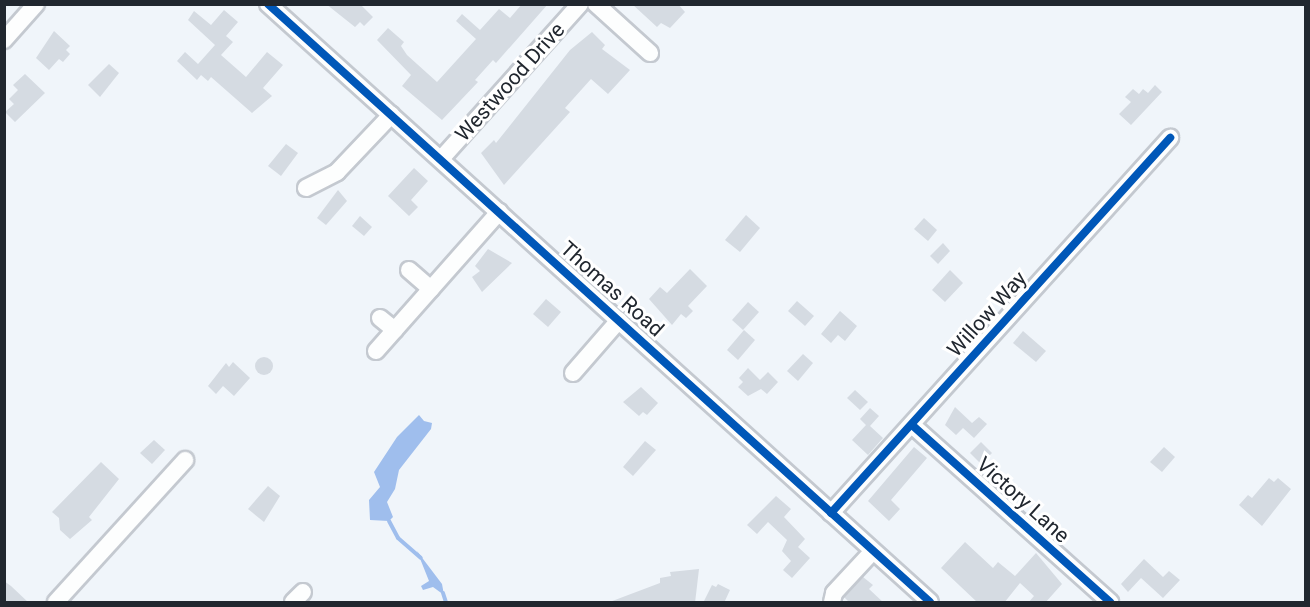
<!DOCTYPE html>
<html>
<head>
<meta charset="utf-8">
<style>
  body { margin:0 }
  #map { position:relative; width:1310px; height:607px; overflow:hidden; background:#f0f5fa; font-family:Roboto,sans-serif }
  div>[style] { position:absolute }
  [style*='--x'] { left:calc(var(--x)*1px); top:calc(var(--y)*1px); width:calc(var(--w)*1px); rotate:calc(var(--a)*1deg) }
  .water>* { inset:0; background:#9fbeed }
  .stream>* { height:4px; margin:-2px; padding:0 2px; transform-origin:2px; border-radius:2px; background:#9fbeed }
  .building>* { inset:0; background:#d5dbe2 }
  .round { border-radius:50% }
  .roads { filter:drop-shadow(2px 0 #c4c9d0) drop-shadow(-2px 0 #c4c9d0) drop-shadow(0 2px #c4c9d0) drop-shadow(0 -2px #c4c9d0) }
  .minor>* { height:16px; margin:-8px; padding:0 8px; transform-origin:8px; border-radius:8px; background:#fdfefe }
  .cycleway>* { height:8px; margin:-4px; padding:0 4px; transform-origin:4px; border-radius:4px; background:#0057b8 }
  span { translate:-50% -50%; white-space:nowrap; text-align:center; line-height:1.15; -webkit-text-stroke:6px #fff; paint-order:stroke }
  .street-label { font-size:21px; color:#21272f }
  .frame { position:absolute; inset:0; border:6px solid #21272f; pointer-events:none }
</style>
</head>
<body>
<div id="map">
  <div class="water">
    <i style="clip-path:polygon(419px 415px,424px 421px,432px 423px,431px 429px,399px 470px,395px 489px,387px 502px,393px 517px,389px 521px,370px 520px,369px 500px,380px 487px,374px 472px,397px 437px)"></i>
    <i style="clip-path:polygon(417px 551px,442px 584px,444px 595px,433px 587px,423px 590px,421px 586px,429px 581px)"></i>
  </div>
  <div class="stream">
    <i style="--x:389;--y:521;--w:19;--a:62"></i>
    <i style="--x:398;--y:538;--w:30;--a:41"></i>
    <i style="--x:443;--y:593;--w:9;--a:72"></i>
  </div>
  <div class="building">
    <i style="clip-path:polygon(326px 4px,360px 4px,373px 17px,364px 26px,360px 22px,355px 27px)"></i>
    <i style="clip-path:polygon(522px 4px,548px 4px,496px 63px,493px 60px,475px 80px,478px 82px,442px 120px,402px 86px,411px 75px,377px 40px,388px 28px,404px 42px,401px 46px,407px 55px,437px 82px,476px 39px,456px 21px,462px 14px,480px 30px,499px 9px,510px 18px)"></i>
    <i style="clip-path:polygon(632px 4px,678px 4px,685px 12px,670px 28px,661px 23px,657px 27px)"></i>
    <i style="clip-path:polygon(224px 10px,238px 22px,226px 36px,233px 42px,221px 55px,246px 77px,267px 52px,283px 65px,263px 88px,272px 96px,252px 113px,211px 77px,208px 81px,201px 75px,197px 80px,177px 61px,185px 52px,198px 64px,215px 45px,188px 20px,194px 11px,211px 25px)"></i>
    <i style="clip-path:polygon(54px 31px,70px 46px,66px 50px,70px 54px,63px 62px,59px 59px,49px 70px,36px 58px)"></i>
    <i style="clip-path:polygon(592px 32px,605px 45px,602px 49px,630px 70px,608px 94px,591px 79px,565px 108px,570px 112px,504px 185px,481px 153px,494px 140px,496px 143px,570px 50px)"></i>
    <i style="clip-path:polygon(109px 64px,119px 73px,100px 97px,88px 85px)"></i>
    <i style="clip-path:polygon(25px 74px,45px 93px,15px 122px,5px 112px,14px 104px,9px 99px,18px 90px,13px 85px)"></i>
    <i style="clip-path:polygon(1155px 85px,1162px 92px,1131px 125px,1119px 114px,1131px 102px,1125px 97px,1133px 89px,1139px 94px,1143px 89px,1148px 93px)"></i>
    <i style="clip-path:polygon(286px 144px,298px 153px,281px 176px,268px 166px)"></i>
    <i style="clip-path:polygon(414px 168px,428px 181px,411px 200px,418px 207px,409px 216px,388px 196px)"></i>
    <i style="clip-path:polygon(338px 190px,347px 201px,326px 225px,317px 218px)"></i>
    <i style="clip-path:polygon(746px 215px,760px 228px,740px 252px,725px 240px)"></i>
    <i style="clip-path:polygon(360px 216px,372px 227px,364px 236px,352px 226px)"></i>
    <i style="clip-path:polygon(924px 218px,937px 230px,928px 241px,914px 229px)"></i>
    <i style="clip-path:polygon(943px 243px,950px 251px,938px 264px,930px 256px)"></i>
    <i style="clip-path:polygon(488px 249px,512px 263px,482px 292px,472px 277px,480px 271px,475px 266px)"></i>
    <i style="clip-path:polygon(690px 269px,707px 286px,688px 306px,693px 311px,686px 318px,681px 314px,672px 325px,649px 299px,660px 287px,667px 293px)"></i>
    <i style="clip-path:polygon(950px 270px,963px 283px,945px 302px,932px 290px)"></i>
    <i style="clip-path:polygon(546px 299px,561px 312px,548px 327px,533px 314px)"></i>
    <i style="clip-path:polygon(797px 301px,814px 316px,805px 326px,788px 311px)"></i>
    <i style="clip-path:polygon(748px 302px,759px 312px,743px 330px,732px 320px)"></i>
    <i style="clip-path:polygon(840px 311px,857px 326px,845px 341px,838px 335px,831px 343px,821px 334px)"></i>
    <i style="clip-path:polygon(744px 330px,755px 340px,738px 360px,727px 350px)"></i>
    <i style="clip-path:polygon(1023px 331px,1046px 351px,1036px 362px,1013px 343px)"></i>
    <i style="clip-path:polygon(803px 354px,813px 363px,798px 381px,787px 371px)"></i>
    <i class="round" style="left:255px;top:357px;width:18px;height:18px"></i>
    <i style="clip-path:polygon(233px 362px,250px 378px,234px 396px,223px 386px,216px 394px,208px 386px,226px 363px,229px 367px)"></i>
    <i style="clip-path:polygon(748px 368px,760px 380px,768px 372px,778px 382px,767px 394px,761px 389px,748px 396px,738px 387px,743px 382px,739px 378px)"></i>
    <i style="clip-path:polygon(641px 387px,658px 403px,647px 415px,643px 412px,639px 416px,623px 402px)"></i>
    <i style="clip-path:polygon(855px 390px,868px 402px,860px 410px,847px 398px)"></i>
    <i style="clip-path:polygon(955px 407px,972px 423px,979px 417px,987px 424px,974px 438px,963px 428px,956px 435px,945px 425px)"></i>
    <i style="clip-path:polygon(870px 408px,879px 416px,870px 426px,883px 438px,868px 455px,852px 440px,866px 425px,860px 419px)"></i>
    <i style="clip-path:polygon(154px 440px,165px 450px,152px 464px,140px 453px)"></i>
    <i style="clip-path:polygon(645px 441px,656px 450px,633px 476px,623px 467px)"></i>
    <i style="clip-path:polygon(981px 442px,992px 453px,981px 464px,970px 453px)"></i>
    <i style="clip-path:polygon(914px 447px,927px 458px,891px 500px,900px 509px,889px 521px,868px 501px)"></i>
    <i style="clip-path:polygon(1164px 447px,1175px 457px,1162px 472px,1150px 462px)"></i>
    <i style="clip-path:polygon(101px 462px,119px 479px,89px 517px,92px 520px,70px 539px,60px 530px,59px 518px,52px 512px)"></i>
    <i style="clip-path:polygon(1269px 478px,1274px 482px,1278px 478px,1291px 489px,1262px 526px,1239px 505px,1248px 495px,1252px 498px)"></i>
    <i style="clip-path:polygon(268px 486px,280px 496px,264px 522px,248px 509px)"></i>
    <i style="clip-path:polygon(776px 496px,791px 509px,784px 517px,805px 539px,798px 547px,810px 558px,792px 578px,783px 570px,791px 561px,782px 551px,787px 540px,768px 522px,757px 534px,747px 525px)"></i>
    <i style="clip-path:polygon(965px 542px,993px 568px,998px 562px,1015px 576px,1036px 553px,1062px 584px,1045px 603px,1028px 603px,1034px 596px,1020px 583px,1004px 603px,978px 603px,941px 568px)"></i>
    <i style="clip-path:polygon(1144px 559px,1163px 577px,1169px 571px,1180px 580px,1163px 598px,1141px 578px,1128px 592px,1121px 584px)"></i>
    <i style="clip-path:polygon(699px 569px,695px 603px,607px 603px,660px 583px,660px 578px,671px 576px,670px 572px)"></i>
    <i style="clip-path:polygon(863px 577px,873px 585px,869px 589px,884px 603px,850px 603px,844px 597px)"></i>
    <i style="clip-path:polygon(4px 581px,11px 586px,29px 603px,4px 603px)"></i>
    <i style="clip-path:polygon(718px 584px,730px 590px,724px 603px,703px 603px,712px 585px,716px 587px)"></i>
  </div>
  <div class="roads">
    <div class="minor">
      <i style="--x:268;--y:4;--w:892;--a:42.09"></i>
      <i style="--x:596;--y:4;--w:73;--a:42.2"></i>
      <i style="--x:4;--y:40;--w:48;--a:-48.4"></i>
      <i style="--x:441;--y:159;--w:208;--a:-48.1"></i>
      <i style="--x:306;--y:188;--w:35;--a:-27"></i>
      <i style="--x:337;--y:172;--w:79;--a:-46.5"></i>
      <i style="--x:409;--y:270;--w:29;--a:41"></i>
      <i style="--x:380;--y:318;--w:19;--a:39"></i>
      <i style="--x:376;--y:351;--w:186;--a:-48.5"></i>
      <i style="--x:573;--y:373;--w:70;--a:-49"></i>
      <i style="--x:912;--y:425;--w:266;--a:41.8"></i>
      <i style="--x:831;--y:513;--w:506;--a:-47.89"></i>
      <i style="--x:56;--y:602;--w:192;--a:-47.7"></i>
      <i style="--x:293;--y:602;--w:14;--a:-45"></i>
      <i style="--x:832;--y:602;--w:9;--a:-77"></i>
      <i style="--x:834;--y:593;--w:57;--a:-47.1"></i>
    </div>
  </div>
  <div class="cycleway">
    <i style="--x:268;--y:4;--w:892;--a:42.09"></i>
    <i style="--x:912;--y:425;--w:266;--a:41.8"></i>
    <i style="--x:831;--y:513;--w:506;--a:-47.89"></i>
  </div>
  <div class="street-label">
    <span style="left:510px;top:82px;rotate:-48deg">Westwood Drive</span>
    <span style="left:612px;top:289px;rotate:42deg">Thomas Road</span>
    <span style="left:987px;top:314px;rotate:-48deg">Willow Way</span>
    <span style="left:1023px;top:500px;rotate:42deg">Victory Lane</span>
  </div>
  <div class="frame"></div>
</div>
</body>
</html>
